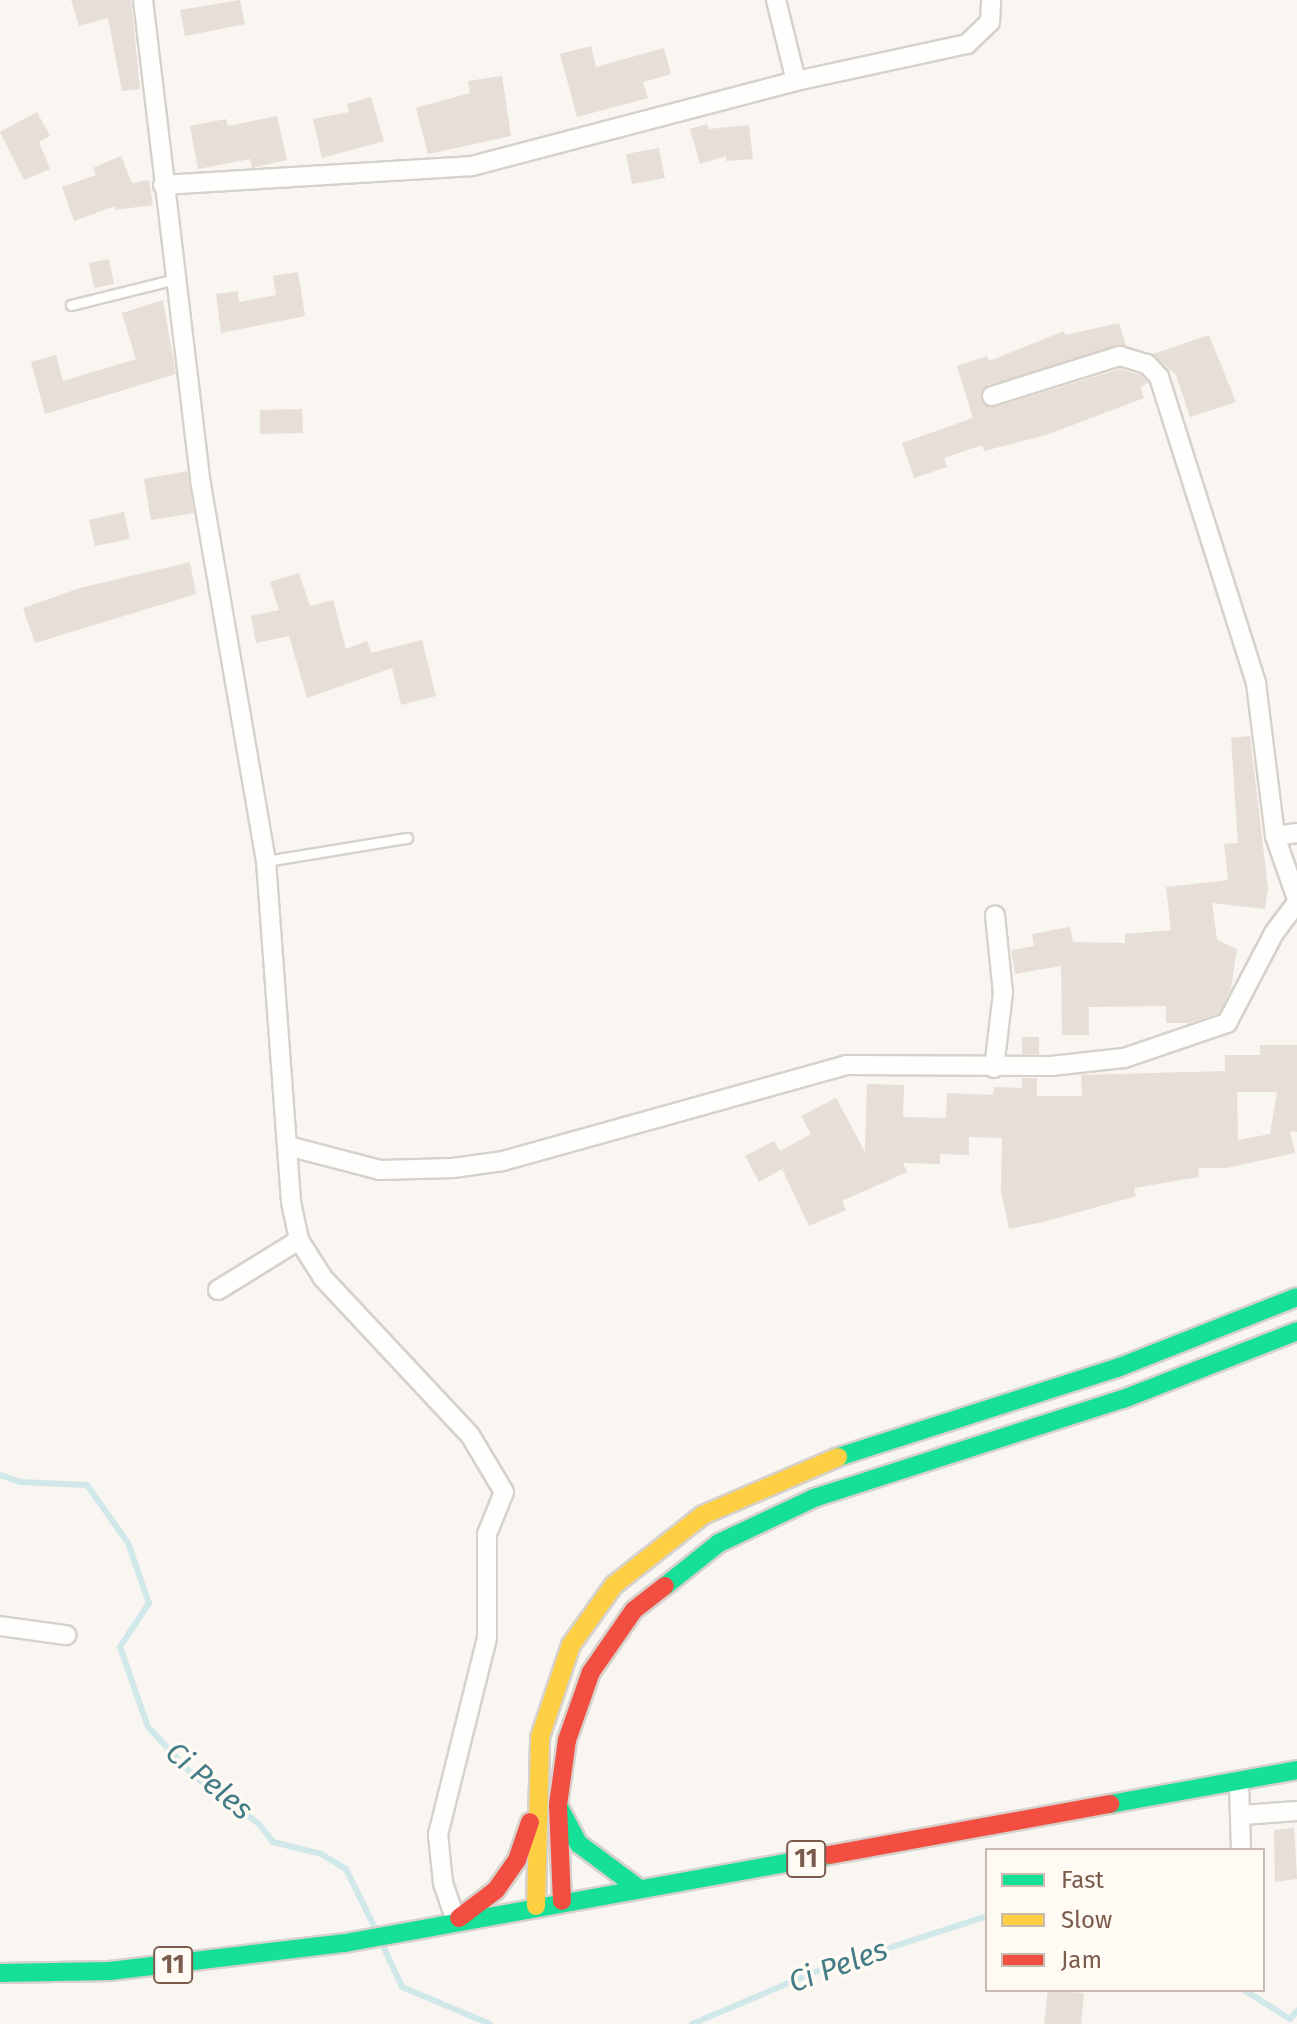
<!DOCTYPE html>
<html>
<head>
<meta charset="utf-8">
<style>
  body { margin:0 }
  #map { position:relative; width:1297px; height:2024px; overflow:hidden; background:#f9f5f0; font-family:"Fira Sans",sans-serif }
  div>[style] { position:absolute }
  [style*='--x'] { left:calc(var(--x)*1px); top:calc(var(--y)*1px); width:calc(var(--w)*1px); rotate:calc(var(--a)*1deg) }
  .stream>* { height:6px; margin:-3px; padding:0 3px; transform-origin:3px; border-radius:3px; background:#d0e8ea }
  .building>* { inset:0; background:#e6ded7 }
  .roads { filter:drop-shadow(2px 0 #d7d1cb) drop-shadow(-2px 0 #d7d1cb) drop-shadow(0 2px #d7d1cb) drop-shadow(0 -2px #d7d1cb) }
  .lane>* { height:9px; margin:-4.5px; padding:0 4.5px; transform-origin:4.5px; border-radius:4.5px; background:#fefefd }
  .street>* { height:18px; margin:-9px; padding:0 9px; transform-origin:9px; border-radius:9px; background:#fefefd }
  .fast>* { height:18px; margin:-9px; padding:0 9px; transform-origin:9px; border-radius:9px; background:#16e098 }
  .slow>* { height:18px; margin:-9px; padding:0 9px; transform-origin:9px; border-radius:9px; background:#ffcf43 }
  .jam>* { height:18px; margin:-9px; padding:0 9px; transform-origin:9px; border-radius:9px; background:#f24e42 }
  span { translate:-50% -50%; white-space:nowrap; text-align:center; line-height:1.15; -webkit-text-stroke:7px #fffaf3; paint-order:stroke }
  .shield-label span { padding:2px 6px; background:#fffaf3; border:2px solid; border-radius:6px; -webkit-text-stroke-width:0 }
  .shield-label { font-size:26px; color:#7a5c4d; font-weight:700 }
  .water-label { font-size:30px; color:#437c86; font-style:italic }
  .legend { position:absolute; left:985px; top:1848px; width:280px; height:144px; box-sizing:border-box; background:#fffaf3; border:2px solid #cabbb1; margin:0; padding:10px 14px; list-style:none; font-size:24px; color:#7a5c4d }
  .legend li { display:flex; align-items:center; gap:16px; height:40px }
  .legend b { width:40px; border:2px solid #cabbb1 }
</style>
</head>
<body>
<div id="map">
  <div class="stream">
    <i style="--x:0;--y:1475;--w:21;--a:19"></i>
    <i style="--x:20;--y:1482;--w:67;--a:2.6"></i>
    <i style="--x:87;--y:1485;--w:71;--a:54.7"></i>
    <i style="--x:128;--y:1543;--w:64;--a:70.7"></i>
    <i style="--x:149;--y:1603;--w:53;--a:123.4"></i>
    <i style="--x:120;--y:1647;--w:85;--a:70.7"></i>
    <i style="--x:148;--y:1727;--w:66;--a:46.8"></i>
    <i style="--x:193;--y:1775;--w:82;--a:36.6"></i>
    <i style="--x:259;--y:1824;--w:23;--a:52"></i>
    <i style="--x:273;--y:1842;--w:49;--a:14"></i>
    <i style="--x:321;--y:1854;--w:29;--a:31"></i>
    <i style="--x:346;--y:1869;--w:66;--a:63.8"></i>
    <i style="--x:383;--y:1946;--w:45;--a:65.1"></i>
    <i style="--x:402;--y:1987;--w:95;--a:22.8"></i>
    <i style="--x:1244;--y:1990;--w:54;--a:32.2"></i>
    <i style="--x:1290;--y:2019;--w:11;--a:-49"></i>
    <i style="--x:692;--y:2024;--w:130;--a:-23"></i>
    <i style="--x:812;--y:1973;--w:184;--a:-18"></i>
  </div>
  <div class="building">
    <i style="clip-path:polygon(71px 0,131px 0,140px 89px,122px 91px,108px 18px,79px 26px)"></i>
    <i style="clip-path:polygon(240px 0,245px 24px,185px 36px,180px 10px)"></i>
    <i style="clip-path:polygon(591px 46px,596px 67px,664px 48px,671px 74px,643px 82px,648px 98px,577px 117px,560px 54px)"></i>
    <i style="clip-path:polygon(502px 76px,511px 136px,428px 154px,416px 108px,470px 93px,468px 81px)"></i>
    <i style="clip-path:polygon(371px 97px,384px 141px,322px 158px,313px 119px,349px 112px,347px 104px)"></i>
    <i style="clip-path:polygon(37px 112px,50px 136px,39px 142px,50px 169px,24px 180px,0 132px)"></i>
    <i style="clip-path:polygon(277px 116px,287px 160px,252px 168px,250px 159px,198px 169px,190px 126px,226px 119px,228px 126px)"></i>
    <i style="clip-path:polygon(707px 124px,709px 129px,749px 125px,753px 159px,726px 161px,726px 156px,700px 164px,690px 129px)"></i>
    <i style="clip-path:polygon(659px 148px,665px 178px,632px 184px,626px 154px)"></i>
    <i style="clip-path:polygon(121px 156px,132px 183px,149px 180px,153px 205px,115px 210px,115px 206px,74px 221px,62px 187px,96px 175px,93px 168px)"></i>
    <i style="clip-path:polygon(109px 259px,114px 284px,94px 288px,89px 263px)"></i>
    <i style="clip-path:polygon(298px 272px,305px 316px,221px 333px,216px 294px,238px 291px,239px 302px,276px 295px,273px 276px)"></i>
    <i style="clip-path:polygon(163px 300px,176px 374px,45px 414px,31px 362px,56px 355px,63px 381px,136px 359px,122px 313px)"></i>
    <i style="clip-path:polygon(1119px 323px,1126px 345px,988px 385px,981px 400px,996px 407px,1120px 369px,1140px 375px,1148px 383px,1140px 387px,1144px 398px,1046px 435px,984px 451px,982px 445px,944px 458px,947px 467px,914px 478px,902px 443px,973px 418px,957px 366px,987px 356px,989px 361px,1064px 331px,1065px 335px)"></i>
    <i style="clip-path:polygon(1209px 335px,1236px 402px,1190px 417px,1176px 375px,1153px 354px)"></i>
    <i style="clip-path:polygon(302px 409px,303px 433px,260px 434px,260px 410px)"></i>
    <i style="clip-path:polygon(187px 471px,194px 513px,151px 520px,144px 479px)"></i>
    <i style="clip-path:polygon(124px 512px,130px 539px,95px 546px,89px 520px)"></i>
    <i style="clip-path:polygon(190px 562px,196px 594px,35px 643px,23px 608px,80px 588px)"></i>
    <i style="clip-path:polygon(299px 573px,310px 606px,333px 600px,346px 649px,367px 641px,371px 653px,422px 640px,436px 696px,401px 705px,392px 668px,307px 698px,289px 636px,256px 643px,251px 616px,279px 610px,270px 582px)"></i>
    <i style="clip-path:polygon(1250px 736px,1268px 888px,1265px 909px,1212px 903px,1217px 940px,1237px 949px,1231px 989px,1219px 1013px,1190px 1023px,1166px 1023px,1166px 1006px,1089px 1007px,1089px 1035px,1062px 1035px,1061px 966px,1015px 974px,1011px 950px,1034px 946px,1032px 934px,1070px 927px,1073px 942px,1125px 943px,1125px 934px,1171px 930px,1166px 887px,1228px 880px,1224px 844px,1238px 843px,1231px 738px)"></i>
    <i style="clip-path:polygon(1022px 1037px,1039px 1037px,1039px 1054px,1022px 1054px)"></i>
    <i style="clip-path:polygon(evenodd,1260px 1045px,1297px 1045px,1297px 1132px,1290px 1131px,1295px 1153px,1227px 1168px,1198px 1168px,1199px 1177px,1134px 1188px,1136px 1196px,1043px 1222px,1009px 1229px,1001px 1192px,1002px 1138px,969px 1137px,969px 1155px,940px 1154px,940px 1164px,903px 1163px,907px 1172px,842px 1201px,846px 1210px,809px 1226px,782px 1169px,759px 1182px,745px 1156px,774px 1141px,780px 1151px,811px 1134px,801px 1116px,836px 1098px,865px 1152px,867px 1084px,904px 1085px,903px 1117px,946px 1118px,947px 1093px,993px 1095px,994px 1087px,1022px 1088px,1022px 1078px,1037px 1078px,1037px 1096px,1082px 1096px,1081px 1075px,1225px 1071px,1225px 1055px,1260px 1055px,1260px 1045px,1237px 1092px,1277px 1092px,1270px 1134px,1238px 1140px,1237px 1092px)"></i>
    <i style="clip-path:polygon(1294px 1828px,1297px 1879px,1275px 1882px,1274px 1830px)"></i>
    <i style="clip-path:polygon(1048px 1990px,1084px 1993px,1081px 2024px,1044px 2024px)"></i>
  </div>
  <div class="roads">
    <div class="lane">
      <i style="--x:71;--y:305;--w:108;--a:-13.9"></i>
      <i style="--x:266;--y:861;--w:143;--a:-9.3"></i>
    </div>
    <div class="street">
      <i style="--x:143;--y:0;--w:488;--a:83.2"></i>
      <i style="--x:201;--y:485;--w:382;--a:80.2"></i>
      <i style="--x:266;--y:861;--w:342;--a:85.8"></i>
      <i style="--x:291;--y:1202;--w:39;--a:78"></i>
      <i style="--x:299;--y:1240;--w:45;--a:57.7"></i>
      <i style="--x:323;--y:1278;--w:215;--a:46.9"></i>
      <i style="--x:470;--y:1435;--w:66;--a:59.2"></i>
      <i style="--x:504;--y:1492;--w:45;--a:112"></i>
      <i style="--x:487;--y:1534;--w:104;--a:90"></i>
      <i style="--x:487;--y:1638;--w:202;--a:104"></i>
      <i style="--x:438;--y:1834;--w:49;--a:84.2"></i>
      <i style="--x:443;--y:1883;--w:40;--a:71.1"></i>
      <i style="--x:776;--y:0;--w:83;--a:76.1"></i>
      <i style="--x:163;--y:185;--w:310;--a:-3.5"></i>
      <i style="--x:472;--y:166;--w:335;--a:-14.7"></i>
      <i style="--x:796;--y:81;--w:175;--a:-12.2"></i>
      <i style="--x:967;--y:44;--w:32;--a:-44"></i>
      <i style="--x:990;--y:22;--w:22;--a:-87"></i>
      <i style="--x:992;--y:396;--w:134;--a:-17.4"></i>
      <i style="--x:1120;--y:356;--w:28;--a:17"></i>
      <i style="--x:1147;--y:364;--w:18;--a:47"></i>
      <i style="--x:1159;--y:377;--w:321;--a:72.4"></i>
      <i style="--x:1256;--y:683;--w:154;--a:82.9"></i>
      <i style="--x:1297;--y:833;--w:22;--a:172"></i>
      <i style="--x:1275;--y:836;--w:67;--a:70.8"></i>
      <i style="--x:994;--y:1068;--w:76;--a:-83.2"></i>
      <i style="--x:1003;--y:993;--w:78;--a:-95.9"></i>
      <i style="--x:288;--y:1146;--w:95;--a:14.6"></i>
      <i style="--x:380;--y:1170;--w:73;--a:-1.6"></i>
      <i style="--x:453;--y:1168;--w:50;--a:-8"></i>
      <i style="--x:503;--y:1161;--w:356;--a:-15.6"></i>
      <i style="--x:846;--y:1065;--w:205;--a:0.3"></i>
      <i style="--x:1051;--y:1066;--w:73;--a:-6.3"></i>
      <i style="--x:1124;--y:1058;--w:109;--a:-18.8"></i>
      <i style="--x:1227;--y:1023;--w:102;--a:-62.4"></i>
      <i style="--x:1274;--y:933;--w:38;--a:-53"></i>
      <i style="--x:218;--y:1290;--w:95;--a:-31.7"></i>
      <i style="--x:0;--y:1626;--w:67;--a:7.8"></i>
      <i style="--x:1239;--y:1783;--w:67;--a:88.3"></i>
      <i style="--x:1242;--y:1815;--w:55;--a:-4.2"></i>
    </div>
    <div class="fast">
      <i style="--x:838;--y:1457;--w:293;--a:-17.7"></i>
      <i style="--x:1117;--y:1368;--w:193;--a:-21.5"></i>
      <i style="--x:665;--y:1586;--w:69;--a:-38.5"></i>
      <i style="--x:719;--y:1543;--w:105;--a:-25.3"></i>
      <i style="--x:814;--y:1498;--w:324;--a:-17.8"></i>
      <i style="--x:1123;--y:1399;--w:187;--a:-21.3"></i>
      <i style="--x:1110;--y:1804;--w:190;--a:-10.3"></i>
      <i style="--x:560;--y:1809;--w:40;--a:62"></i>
      <i style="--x:579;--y:1844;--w:72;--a:36.6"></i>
      <i style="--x:0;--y:1973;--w:110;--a:-1"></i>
      <i style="--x:110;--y:1971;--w:237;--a:-6.8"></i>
      <i style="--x:345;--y:1943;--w:492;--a:-10.3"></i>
    </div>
    <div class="slow">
      <i style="--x:536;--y:1906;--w:169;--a:-88.6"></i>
      <i style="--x:540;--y:1737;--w:97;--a:-71.4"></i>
      <i style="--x:571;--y:1645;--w:74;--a:-54.4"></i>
      <i style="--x:614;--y:1585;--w:113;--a:-38.2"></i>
      <i style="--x:703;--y:1515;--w:147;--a:-23.2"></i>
    </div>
    <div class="jam">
      <i style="--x:829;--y:1855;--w:286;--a:-10.3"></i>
      <i style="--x:562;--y:1901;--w:96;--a:-92.4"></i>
      <i style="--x:558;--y:1805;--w:66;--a:-82.1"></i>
      <i style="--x:567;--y:1740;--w:72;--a:-70.6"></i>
      <i style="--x:591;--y:1672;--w:75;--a:-55.3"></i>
      <i style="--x:634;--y:1610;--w:39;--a:-38"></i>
      <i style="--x:459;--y:1918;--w:46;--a:-37.1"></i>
      <i style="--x:496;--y:1890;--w:37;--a:-55"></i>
      <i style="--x:517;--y:1860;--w:40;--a:-71.1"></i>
    </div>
  </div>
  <div class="shield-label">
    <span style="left:806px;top:1859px">11</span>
    <span style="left:173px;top:1965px">11</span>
  </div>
  <div class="water-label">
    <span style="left:209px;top:1781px;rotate:40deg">Ci Peles</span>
    <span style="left:838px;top:1966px;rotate:-20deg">Ci Peles</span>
  </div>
  <ul class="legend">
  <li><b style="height:10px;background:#16e098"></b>Fast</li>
  <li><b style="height:10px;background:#ffcf43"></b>Slow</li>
  <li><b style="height:10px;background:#f24e42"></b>Jam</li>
  </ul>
</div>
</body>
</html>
